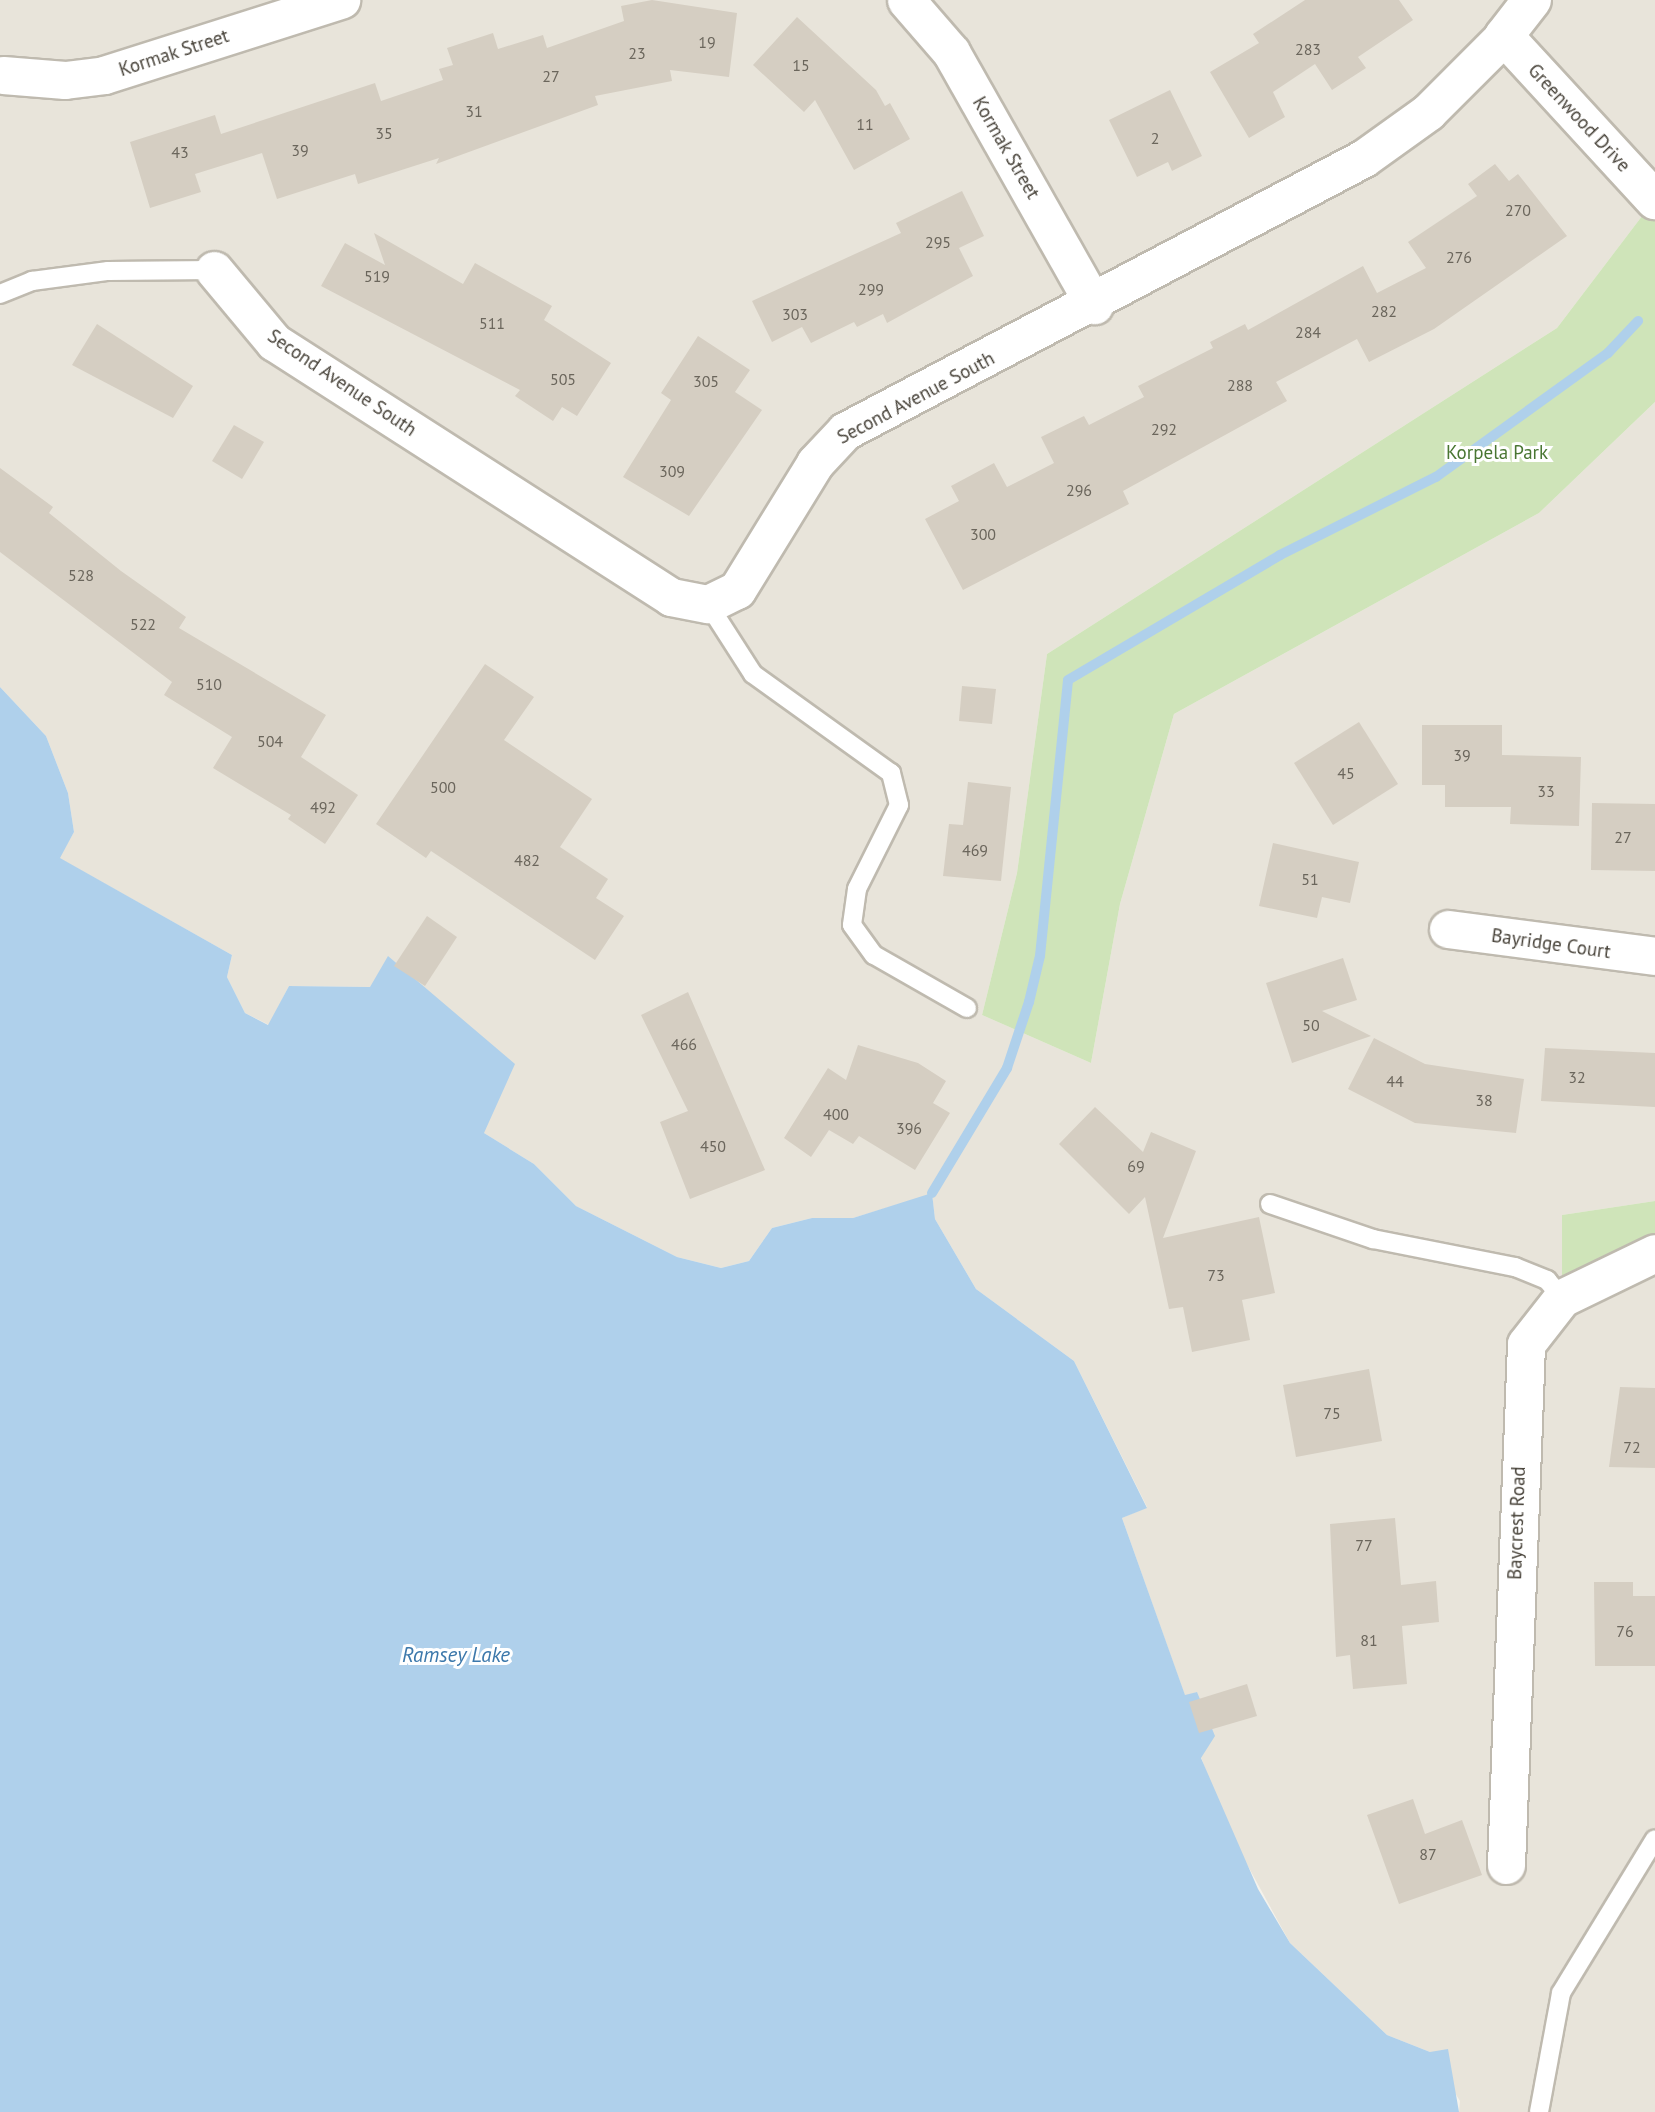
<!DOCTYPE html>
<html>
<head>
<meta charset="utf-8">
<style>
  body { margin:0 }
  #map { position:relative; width:1655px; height:2112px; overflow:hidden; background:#f4f2ec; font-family:"PT Sans",sans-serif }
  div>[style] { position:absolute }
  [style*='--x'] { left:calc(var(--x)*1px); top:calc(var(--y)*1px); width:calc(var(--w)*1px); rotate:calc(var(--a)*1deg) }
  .residential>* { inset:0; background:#e8e4da }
  .green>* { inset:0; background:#cfe4b9 }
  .water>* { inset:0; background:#afd0eb }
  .stream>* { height:10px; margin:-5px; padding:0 5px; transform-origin:5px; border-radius:5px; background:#afd0eb }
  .building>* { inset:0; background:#d5cec2 }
  .roads { filter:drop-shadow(2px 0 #bfbaaf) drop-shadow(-2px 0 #bfbaaf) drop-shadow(0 2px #bfbaaf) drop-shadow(0 -2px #bfbaaf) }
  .service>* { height:18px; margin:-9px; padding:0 9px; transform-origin:9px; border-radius:9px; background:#fff }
  .minor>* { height:37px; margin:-18.5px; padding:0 18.5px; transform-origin:18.5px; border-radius:18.5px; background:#fff }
  .tertiary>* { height:38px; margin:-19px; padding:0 19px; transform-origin:19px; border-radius:19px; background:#fff }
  span { translate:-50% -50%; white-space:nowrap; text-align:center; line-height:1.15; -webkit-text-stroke:6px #fff; paint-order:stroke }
  .number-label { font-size:16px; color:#6b665c }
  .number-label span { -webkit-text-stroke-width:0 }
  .street-label { font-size:19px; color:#48433a }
  .park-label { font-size:19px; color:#497632 }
  .water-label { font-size:21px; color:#3c78ab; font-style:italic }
</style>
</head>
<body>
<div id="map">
  <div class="residential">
    <i style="clip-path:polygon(0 0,1655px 0,1655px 199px,1557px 328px,1047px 654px,1017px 873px,982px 1015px,1091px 1063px,1120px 904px,1174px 714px,1539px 513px,1655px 402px,1655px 1201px,1562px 1215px,1655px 1250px,1655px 2112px,1459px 2112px,1460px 2101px,1430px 2052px,1387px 2035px,1290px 1943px,1226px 1826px,1201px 1757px,1197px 1692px,1185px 1696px,1122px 1518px,1147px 1507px,1074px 1361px,976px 1289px,935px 1219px,932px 1194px,853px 1218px,812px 1218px,772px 1228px,749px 1261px,721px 1268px,677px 1257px,576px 1206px,534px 1164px,484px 1133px,388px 957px,371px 987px,289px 986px,269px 1025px,245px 1013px,227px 977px,232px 955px,59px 858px,74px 832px,68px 793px,46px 736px,0 687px)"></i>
  </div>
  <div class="green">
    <i style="clip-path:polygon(1655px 199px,1655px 402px,1539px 513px,1174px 714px,1120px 904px,1091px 1063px,982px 1015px,1017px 873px,1047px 654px,1557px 328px)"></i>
    <i style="clip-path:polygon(1655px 1201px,1655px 1250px,1562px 1295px,1562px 1215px)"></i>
  </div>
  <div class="water">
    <i style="clip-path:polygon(0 687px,46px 736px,68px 793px,74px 832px,60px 858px,232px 955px,227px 977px,245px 1013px,268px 1025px,289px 986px,370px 987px,388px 956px,515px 1064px,484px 1133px,534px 1164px,576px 1206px,677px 1257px,721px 1268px,749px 1261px,772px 1228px,812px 1218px,853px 1218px,932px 1193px,935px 1219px,976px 1289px,1074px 1361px,1147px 1508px,1122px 1518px,1185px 1695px,1197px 1692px,1215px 1736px,1201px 1758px,1258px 1889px,1290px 1943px,1387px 2035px,1430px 2052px,1448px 2049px,1459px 2112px,0 2112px)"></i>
  </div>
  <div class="stream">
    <i style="--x:932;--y:1193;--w:146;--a:-59"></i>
    <i style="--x:1007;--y:1068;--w:70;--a:-71.6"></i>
    <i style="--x:1029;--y:1002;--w:47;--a:-76.6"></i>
    <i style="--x:1040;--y:956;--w:277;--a:-84.2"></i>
    <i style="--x:1068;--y:680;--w:246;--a:-30.5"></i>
    <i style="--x:1280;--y:555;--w:174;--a:-26.6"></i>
    <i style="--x:1436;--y:477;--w:212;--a:-35.8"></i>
    <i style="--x:1608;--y:353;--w:44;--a:-46.8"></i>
  </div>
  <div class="building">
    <i style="clip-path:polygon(652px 0,737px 13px,729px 77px,670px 70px,672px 81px,595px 96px,598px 105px,436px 164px,439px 158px,358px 184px,355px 174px,277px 199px,262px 153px,195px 174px,201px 192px,150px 208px,130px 142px,215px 115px,221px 134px,375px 83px,381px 101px,443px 80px,439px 69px,453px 65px,447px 48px,493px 33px,498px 49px,543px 35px,547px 48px,624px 21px,621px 6px)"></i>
    <i style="clip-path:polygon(1305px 0,1399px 0,1413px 20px,1358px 57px,1366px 68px,1332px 90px,1315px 64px,1273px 92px,1285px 117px,1249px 138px,1210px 72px,1259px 43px,1253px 34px)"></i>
    <i style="clip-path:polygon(797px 17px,876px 90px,885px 106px,890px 103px,910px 139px,854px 170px,815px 100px,804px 112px,753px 65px)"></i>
    <i style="clip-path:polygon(1170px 90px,1202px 156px,1172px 171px,1168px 162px,1137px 177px,1109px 120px)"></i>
    <i style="clip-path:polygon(1495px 164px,1509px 181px,1518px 174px,1567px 236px,1434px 329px,1369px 362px,1357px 339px,1276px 382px,1287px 401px,1123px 491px,1129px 504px,963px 590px,925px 519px,959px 501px,951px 486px,994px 463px,1007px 487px,1054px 463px,1041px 437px,1084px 416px,1089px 425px,1144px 397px,1138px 386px,1213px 348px,1210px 342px,1245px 324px,1248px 330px,1363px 266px,1377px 293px,1426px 268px,1408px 242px,1477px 196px,1468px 184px)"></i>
    <i style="clip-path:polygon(962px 191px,984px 236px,959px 248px,973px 276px,887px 323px,883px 314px,857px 327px,854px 322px,811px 343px,802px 327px,772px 342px,752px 301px,901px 233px,896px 223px)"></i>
    <i style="clip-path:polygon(374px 233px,463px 284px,475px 263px,552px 306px,544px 320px,611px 363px,577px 416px,562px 407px,553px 421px,515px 396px,520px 390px,321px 286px,345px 243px,385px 265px)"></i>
    <i style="clip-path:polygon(97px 324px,193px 386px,173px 418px,72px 365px)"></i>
    <i style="clip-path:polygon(698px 336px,750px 370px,735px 392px,762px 410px,689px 516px,623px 477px,671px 400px,661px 393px)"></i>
    <i style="clip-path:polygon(234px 425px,264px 442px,242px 479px,212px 461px)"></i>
    <i style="clip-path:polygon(0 468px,53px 507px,49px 513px,121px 571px,186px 617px,179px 628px,326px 715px,301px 757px,358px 795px,325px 844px,288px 819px,291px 815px,213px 768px,232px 737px,164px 695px,172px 682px,0 552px)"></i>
    <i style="clip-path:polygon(485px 664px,534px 697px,504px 740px,592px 799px,560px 847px,608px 879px,596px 898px,624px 916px,595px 960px,431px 851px,426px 858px,376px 824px)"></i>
    <i style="clip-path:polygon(962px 686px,996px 689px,992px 724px,959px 721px)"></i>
    <i style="clip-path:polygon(1359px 722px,1398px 784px,1333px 825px,1294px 763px)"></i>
    <i style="clip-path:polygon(1422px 725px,1502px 725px,1502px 755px,1581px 757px,1579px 826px,1510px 824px,1511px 807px,1445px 807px,1445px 785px,1422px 785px)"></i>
    <i style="clip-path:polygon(968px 782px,1011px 787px,1001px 881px,943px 876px,949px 824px,963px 825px)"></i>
    <i style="clip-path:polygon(1592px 803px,1655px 804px,1655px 871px,1591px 870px)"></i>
    <i style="clip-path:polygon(1273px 843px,1359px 862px,1350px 903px,1322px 897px,1317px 918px,1259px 906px)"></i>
    <i style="clip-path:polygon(427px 916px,457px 937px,425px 986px,394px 966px)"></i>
    <i style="clip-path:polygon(1343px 958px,1357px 1000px,1322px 1011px,1371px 1036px,1292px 1063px,1266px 983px)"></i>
    <i style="clip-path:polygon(688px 992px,765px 1170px,690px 1199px,660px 1122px,688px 1111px,641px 1015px)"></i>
    <i style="clip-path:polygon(1374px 1038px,1425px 1064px,1524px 1079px,1516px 1133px,1415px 1123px,1348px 1089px)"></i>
    <i style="clip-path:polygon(858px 1045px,918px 1063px,946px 1081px,933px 1103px,950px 1113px,915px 1170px,859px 1136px,853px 1144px,829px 1130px,811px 1157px,784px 1138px,828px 1068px,846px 1080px)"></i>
    <i style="clip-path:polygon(1545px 1048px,1655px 1053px,1655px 1107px,1541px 1101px)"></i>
    <i style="clip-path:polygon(1095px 1107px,1143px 1152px,1151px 1132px,1196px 1151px,1163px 1238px,1259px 1217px,1275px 1293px,1242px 1300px,1250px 1340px,1192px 1352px,1183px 1307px,1169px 1309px,1145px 1197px,1129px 1214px,1059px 1144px)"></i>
    <i style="clip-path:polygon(1369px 1369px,1382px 1441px,1296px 1457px,1283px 1385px)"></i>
    <i style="clip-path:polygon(1620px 1387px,1655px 1388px,1655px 1468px,1609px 1467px)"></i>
    <i style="clip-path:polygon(1395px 1518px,1401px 1585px,1436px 1581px,1439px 1622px,1402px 1626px,1407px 1684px,1353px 1689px,1350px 1655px,1336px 1657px,1330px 1524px)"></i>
    <i style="clip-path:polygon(1594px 1582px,1633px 1582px,1633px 1596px,1655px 1596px,1655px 1666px,1595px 1666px)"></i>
    <i style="clip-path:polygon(1247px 1684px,1257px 1716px,1199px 1733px,1189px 1702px)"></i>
    <i style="clip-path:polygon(1413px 1799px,1425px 1834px,1462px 1820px,1482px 1875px,1399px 1904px,1367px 1815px)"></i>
  </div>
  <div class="roads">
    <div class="service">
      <i style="--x:0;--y:294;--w:35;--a:-22"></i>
      <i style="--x:32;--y:281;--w:77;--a:-7.5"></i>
      <i style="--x:108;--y:271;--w:106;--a:-0.5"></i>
      <i style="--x:708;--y:604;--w:83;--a:57.3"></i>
      <i style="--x:753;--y:674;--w:170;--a:35.7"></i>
      <i style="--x:891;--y:773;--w:33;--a:76"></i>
      <i style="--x:899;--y:805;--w:94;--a:116.6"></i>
      <i style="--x:857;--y:889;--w:36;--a:98"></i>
      <i style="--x:852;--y:925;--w:37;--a:54"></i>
      <i style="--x:874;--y:955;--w:107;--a:29.7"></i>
      <i style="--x:1270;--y:1204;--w:109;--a:18.8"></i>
      <i style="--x:1373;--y:1239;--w:145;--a:11.2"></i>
      <i style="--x:1515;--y:1267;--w:35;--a:22"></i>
      <i style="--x:1547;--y:1280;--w:23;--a:50"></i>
      <i style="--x:1539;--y:2112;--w:121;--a:-79.5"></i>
      <i style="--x:1561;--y:1993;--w:180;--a:-58.6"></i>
    </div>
    <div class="minor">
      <i style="--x:906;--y:0;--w:69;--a:49.1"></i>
      <i style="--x:951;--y:52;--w:291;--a:60.5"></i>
      <i style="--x:3;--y:75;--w:62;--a:4.6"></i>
      <i style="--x:65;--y:80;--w:39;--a:-7"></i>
      <i style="--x:104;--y:75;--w:249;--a:-17.6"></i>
      <i style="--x:214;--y:270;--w:94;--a:50.2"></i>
      <i style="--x:274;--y:342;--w:472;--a:32.7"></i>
      <i style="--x:671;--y:597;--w:38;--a:11"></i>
      <i style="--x:708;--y:604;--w:32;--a:-26"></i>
      <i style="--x:737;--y:590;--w:149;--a:-58.4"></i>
      <i style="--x:815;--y:463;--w:44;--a:-46.8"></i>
      <i style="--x:845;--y:431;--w:586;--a:-27.74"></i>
      <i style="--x:1364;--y:158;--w:79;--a:-35.7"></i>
      <i style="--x:1428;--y:112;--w:107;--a:-45"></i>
      <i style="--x:1448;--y:929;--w:209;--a:7.4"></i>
      <i style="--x:1506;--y:1865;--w:521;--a:-87.8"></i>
      <i style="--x:1526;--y:1344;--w:58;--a:-52"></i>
      <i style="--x:1562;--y:1298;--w:103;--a:-25.8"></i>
    </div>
    <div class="tertiary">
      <i style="--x:1532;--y:0;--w:46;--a:127.9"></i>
      <i style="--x:1504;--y:36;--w:223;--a:47.4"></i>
    </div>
  </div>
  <div class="number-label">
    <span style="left:707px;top:42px">19</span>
    <span style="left:1308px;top:49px">283</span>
    <span style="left:637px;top:53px">23</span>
    <span style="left:801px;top:65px">15</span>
    <span style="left:551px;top:76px">27</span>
    <span style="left:474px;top:111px">31</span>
    <span style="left:865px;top:124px">11</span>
    <span style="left:384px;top:133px">35</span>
    <span style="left:1155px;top:138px">2</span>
    <span style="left:300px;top:150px">39</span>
    <span style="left:180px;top:152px">43</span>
    <span style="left:1518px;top:210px">270</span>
    <span style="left:938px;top:242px">295</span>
    <span style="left:1459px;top:257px">276</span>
    <span style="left:377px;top:276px">519</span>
    <span style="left:871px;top:289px">299</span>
    <span style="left:1384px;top:311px">282</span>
    <span style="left:795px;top:314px">303</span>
    <span style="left:492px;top:323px">511</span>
    <span style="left:1308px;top:332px">284</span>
    <span style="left:563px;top:379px">505</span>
    <span style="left:706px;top:381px">305</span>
    <span style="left:1240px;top:385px">288</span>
    <span style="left:1164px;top:429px">292</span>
    <span style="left:672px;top:471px">309</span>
    <span style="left:1079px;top:490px">296</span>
    <span style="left:983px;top:534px">300</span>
    <span style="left:81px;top:575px">528</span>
    <span style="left:143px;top:624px">522</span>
    <span style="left:209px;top:684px">510</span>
    <span style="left:270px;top:741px">504</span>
    <span style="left:1462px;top:755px">39</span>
    <span style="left:1346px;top:773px">45</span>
    <span style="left:443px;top:787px">500</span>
    <span style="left:1546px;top:791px">33</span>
    <span style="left:323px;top:807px">492</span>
    <span style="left:1623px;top:837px">27</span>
    <span style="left:975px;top:850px">469</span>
    <span style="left:527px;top:860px">482</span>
    <span style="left:1310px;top:879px">51</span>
    <span style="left:1311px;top:1025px">50</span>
    <span style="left:684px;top:1044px">466</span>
    <span style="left:1577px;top:1077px">32</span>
    <span style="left:1395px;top:1081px">44</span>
    <span style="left:1484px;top:1100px">38</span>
    <span style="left:836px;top:1114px">400</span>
    <span style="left:909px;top:1128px">396</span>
    <span style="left:713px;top:1146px">450</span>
    <span style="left:1136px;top:1166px">69</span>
    <span style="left:1216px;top:1275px">73</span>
    <span style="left:1332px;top:1413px">75</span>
    <span style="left:1632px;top:1447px">72</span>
    <span style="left:1364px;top:1545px">77</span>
    <span style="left:1625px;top:1631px">76</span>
    <span style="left:1369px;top:1640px">81</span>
    <span style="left:1428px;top:1854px">87</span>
  </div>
  <div class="street-label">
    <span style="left:174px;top:53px;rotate:-18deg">Kormak Street</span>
    <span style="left:1579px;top:118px;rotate:47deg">Greenwood Drive</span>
    <span style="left:1006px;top:148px;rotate:60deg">Kormak Street</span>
    <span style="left:342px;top:383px;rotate:34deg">Second Avenue South</span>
    <span style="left:916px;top:398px;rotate:-28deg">Second Avenue South</span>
    <span style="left:1551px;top:944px;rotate:8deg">Bayridge Court</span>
    <span style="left:1517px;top:1523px;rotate:-88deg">Baycrest Road</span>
  </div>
  <div class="park-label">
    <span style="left:1497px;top:453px">Korpela Park</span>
  </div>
  <div class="water-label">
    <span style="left:456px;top:1655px">Ramsey Lake</span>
  </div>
</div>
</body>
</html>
